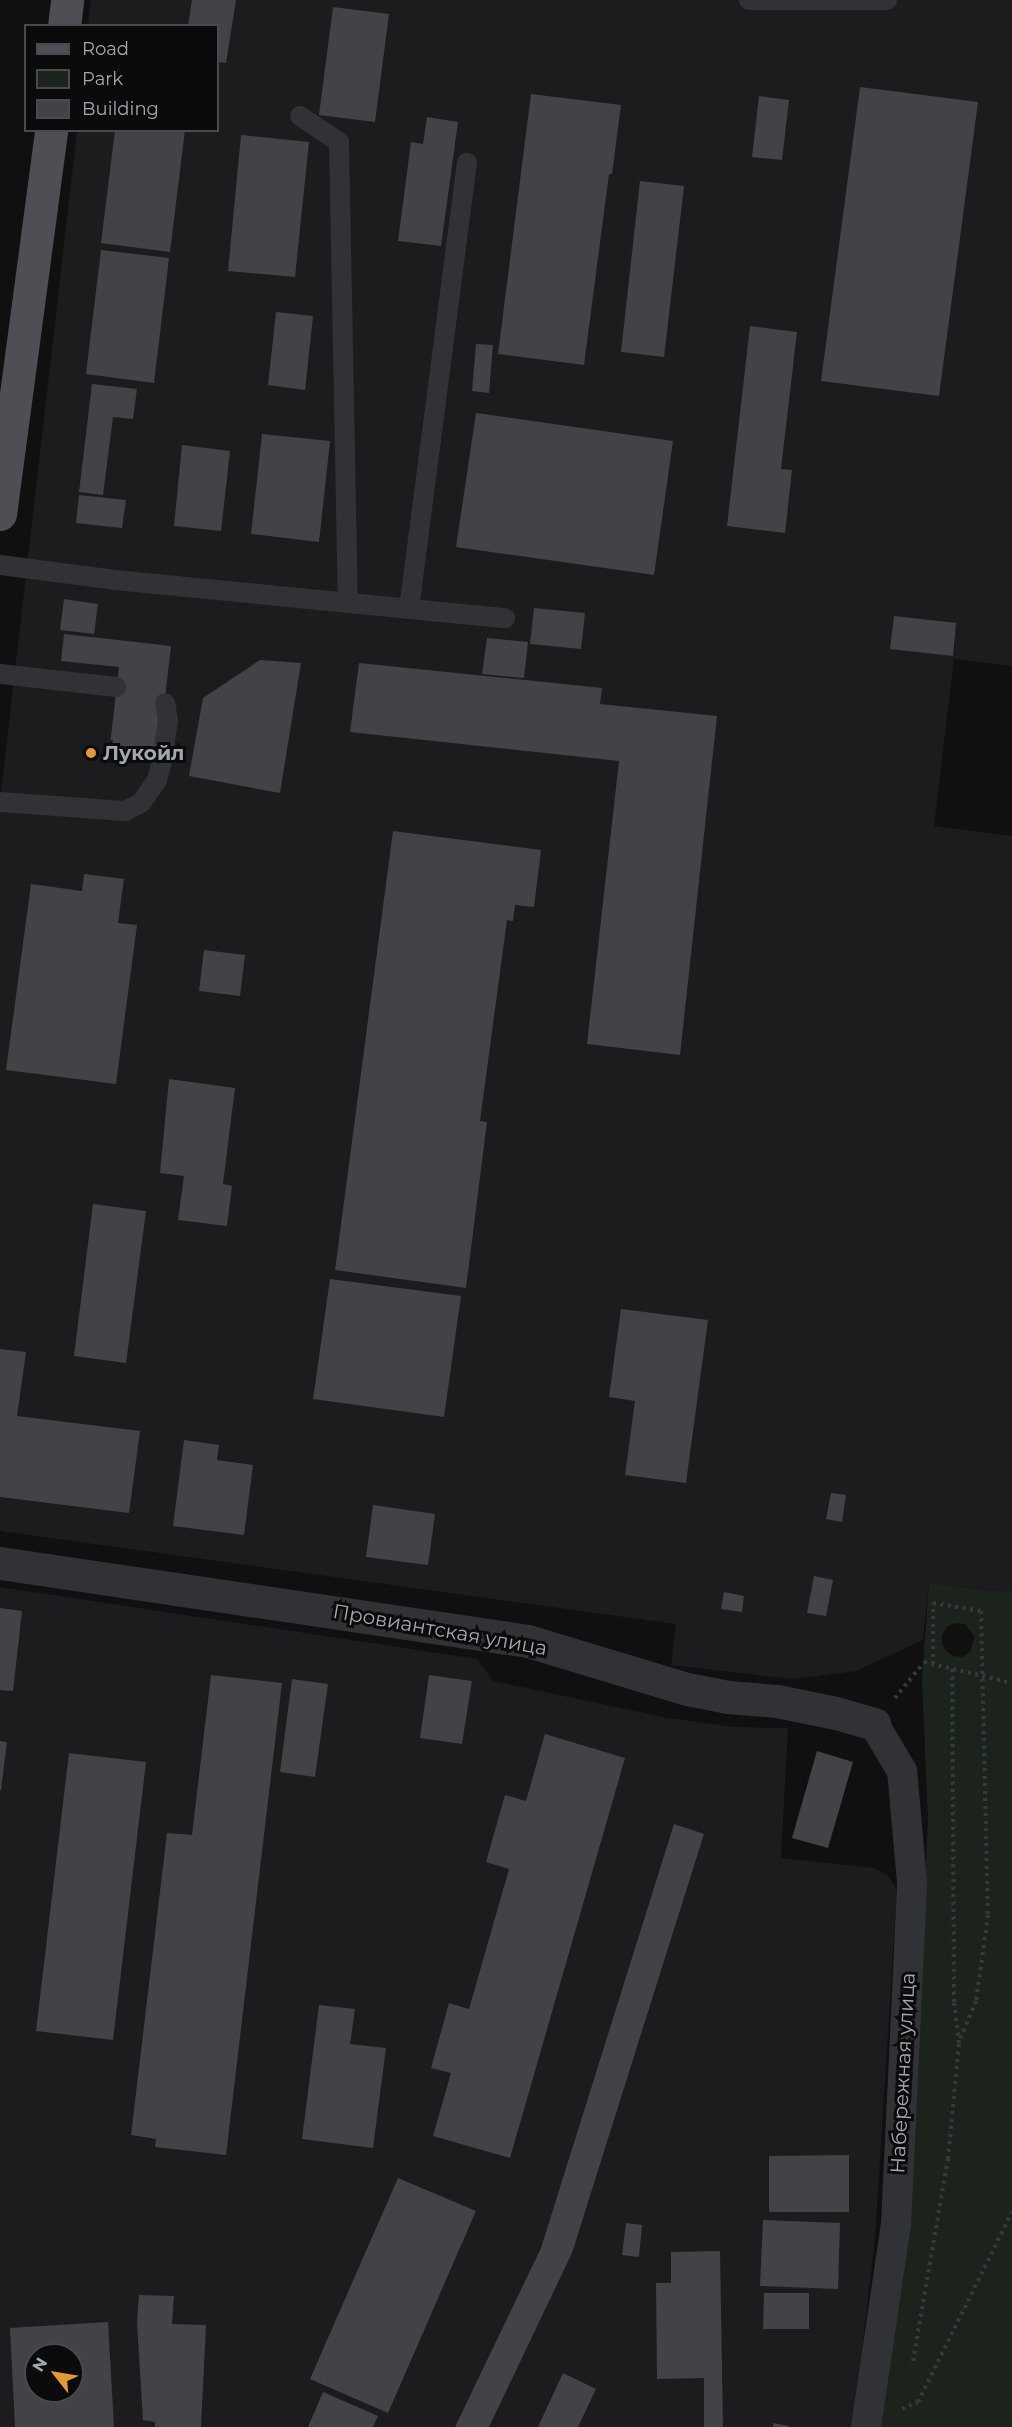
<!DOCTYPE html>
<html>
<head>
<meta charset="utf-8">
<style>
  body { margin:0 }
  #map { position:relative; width:1012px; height:2427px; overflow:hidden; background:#101011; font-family:Montserrat,sans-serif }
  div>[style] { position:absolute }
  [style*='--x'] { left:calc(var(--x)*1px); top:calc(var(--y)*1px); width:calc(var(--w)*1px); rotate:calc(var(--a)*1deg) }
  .built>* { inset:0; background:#1c1c1e }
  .green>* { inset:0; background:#1c231d }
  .building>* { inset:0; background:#414347 }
  .path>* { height:4px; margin-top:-2px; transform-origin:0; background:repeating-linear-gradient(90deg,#37393c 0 3px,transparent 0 7.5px) }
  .service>* { height:20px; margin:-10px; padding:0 10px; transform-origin:10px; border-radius:10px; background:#313235 }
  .pedestrian>* { height:30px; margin:-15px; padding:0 15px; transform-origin:15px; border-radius:15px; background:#313235 }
  .minor>* { height:33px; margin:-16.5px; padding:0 16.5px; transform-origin:16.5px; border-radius:16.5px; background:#313235 }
  .primary>* { height:33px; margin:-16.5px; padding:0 16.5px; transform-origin:16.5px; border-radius:16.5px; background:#4d4f54 }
  .dots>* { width:16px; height:16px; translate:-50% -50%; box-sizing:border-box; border:3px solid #0b0b0c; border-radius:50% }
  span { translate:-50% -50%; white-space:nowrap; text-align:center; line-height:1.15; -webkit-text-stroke:6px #0b0b0c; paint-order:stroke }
  .poi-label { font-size:20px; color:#a2a8b1; font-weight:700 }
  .left { translate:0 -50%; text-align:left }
  .street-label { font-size:20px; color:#a2a8b1 }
  .legend { position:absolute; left:24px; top:24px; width:195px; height:108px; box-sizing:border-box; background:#0b0b0c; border:2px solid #474a4e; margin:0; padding:8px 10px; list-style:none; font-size:18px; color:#a2a8b1 }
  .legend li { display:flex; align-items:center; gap:12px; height:30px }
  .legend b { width:30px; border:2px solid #474a4e }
  .north { position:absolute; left:24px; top:2343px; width:60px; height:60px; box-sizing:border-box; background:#0b0b0c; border:2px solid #474a4e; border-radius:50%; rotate:301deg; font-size:16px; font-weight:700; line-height:24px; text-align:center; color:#a2a8b1 }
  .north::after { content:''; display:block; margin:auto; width:21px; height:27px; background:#e39a35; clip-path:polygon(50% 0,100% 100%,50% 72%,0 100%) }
</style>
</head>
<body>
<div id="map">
  <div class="built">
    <i style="clip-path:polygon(91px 0,1012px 0,1012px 666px,954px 659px,934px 826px,1012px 836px,1012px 1590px,988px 1591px,929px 1583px,923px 1640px,856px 1671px,793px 1679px,671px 1665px,676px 1624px,0 1531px,0 801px,77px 131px,218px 130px,218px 26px,88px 25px)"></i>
    <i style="clip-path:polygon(evenodd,0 1587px,477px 1659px,493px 1681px,668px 1718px,734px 1727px,788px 1728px,781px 1858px,874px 1868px,888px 1876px,897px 1890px,875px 2239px,853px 2427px,0 2427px,0 1587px,36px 2355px,72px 2355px,72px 2391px,36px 2391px,36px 2355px)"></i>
  </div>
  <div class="green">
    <i style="clip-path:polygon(evenodd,929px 1583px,988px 1591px,1012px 1590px,1012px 2427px,881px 2427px,918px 2047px,928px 1820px,922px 1680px,929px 1583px,956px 1623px,965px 1624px,975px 1637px,970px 1652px,962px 1657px,953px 1656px,946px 1651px,942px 1644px,942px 1635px,947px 1627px,956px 1623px)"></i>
  </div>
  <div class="building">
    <i style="clip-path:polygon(192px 0,236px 0,226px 63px,218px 62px,218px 26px,188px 26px)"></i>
    <i style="clip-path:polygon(333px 7px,389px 14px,375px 122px,319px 115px)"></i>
    <i style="clip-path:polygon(860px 87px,978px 102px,939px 396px,821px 381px)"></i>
    <i style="clip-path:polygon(531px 94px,621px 105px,612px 174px,609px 174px,584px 365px,498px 354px)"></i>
    <i style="clip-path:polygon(759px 96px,789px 100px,782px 160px,752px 157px)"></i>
    <i style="clip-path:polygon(427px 117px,458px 122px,441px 246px,398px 241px,411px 142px,423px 144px)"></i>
    <i style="clip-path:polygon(115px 130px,185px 130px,170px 252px,101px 243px)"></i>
    <i style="clip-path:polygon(241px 135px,309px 142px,295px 277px,228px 271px)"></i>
    <i style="clip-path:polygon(640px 181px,684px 186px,664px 357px,621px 352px)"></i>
    <i style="clip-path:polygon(101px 250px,169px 258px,154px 383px,86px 374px)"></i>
    <i style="clip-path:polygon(276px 312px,313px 316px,305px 390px,268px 385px)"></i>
    <i style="clip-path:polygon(750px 326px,797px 332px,781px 469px,792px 470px,785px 533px,727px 526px)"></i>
    <i style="clip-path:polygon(476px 344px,493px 345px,489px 393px,472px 391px)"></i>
    <i style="clip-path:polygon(92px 384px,137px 389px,133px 419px,113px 417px,103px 495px,79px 492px)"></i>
    <i style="clip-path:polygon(476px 413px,673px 441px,654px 575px,456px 547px)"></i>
    <i style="clip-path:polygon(262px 434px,330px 441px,319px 542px,251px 534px)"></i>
    <i style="clip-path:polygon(182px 445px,230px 451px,221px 531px,174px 526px)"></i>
    <i style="clip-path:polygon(79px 495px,126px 500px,122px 528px,76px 523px)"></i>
    <i style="clip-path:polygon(64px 599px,98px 604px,94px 634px,60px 630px)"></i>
    <i style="clip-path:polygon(534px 608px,585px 613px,581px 649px,530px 644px)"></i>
    <i style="clip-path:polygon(894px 616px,956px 623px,953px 656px,890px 649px)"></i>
    <i style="clip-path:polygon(64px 634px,171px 646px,159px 750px,110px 745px,119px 667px,61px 661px)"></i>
    <i style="clip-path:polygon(487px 638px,528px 642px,524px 678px,482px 674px)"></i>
    <i style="clip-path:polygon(260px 660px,301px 663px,280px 793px,189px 776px,203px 698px)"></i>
    <i style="clip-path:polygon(359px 663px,602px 688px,600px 704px,717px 716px,680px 1055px,587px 1044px,619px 761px,350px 732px)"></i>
    <i style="clip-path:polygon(393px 831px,541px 850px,534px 907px,515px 905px,513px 921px,507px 920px,480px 1121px,487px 1122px,466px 1288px,335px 1270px)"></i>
    <i style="clip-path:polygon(84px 874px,124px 879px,118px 923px,137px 925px,116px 1084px,6px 1070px,31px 884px,82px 891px)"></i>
    <i style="clip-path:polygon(204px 950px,245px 955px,240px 996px,199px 991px)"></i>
    <i style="clip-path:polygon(169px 1079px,235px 1088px,223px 1184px,232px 1186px,227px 1226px,178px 1220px,184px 1176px,160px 1173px)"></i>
    <i style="clip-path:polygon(93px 1204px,146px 1211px,126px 1363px,74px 1356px)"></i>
    <i style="clip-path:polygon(330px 1279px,461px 1296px,444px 1417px,313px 1399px)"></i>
    <i style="clip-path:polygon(621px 1309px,708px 1320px,686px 1483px,625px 1475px,635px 1401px,609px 1397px)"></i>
    <i style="clip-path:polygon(0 1349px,26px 1352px,17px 1416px,140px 1431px,129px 1513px,0 1497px)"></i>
    <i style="clip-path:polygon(184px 1440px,219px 1445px,217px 1460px,253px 1465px,244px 1535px,173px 1526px)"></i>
    <i style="clip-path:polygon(831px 1493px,846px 1495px,842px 1522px,826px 1519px)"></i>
    <i style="clip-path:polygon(373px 1505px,435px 1514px,428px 1565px,366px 1557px)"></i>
    <i style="clip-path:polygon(814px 1576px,833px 1580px,826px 1616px,807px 1613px)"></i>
    <i style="clip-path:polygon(724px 1592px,744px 1596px,742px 1612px,721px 1609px)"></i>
    <i style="clip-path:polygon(0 1608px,22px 1611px,13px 1691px,0 1690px)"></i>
    <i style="clip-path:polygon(211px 1675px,282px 1683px,226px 2155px,155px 2147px,156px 2139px,131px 2135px,167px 1833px,192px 1835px)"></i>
    <i style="clip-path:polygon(429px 1675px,472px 1681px,462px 1744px,420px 1738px)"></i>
    <i style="clip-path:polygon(292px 1679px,328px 1684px,315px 1777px,280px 1772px)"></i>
    <i style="clip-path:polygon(545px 1734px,625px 1758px,510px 2158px,433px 2136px,451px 2073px,431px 2068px,449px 2003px,469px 2009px,509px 1869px,486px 1862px,505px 1795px,526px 1801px)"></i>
    <i style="clip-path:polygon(0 1741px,7px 1742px,1px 1790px,0 1790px)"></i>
    <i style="clip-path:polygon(817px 1751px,853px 1762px,828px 1848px,792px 1838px)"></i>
    <i style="clip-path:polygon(69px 1753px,146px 1762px,113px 2040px,36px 2031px)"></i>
    <i style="clip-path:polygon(674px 1824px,704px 1834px,572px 2253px,489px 2427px,455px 2427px,541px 2248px)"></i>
    <i style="clip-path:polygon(319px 2005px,355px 2009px,350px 2044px,386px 2048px,373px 2148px,302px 2139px)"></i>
    <i style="clip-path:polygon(849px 2155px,849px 2212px,769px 2212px,769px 2156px)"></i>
    <i style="clip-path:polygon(398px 2178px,476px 2211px,388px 2413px,310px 2379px)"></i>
    <i style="clip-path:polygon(763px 2220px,840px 2223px,838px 2289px,760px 2286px)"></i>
    <i style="clip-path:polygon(626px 2223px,642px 2225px,639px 2257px,622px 2255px)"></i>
    <i style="clip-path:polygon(720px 2251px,723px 2427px,704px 2427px,704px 2378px,657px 2379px,656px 2283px,671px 2283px,671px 2252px)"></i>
    <i style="clip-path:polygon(764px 2293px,809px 2293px,809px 2329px,763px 2329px)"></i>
    <i style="clip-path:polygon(139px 2295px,174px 2296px,172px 2324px,206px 2325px,201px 2427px,155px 2427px,155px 2422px,143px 2420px,137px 2322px)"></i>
    <i style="clip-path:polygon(evenodd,108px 2322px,114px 2427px,15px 2427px,10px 2328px,108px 2322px,36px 2355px,72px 2355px,72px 2391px,36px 2391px,36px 2355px)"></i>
    <i style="clip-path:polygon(563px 2373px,596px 2389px,578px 2427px,538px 2427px)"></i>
    <i style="clip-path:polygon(323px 2392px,378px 2416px,373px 2427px,308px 2427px)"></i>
    <i style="clip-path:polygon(773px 2423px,789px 2426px,789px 2427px,773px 2427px)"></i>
  </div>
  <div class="path">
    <i style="--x:933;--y:1664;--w:61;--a:-90"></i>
    <i style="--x:933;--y:1603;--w:49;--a:9.5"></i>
    <i style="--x:981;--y:1611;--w:304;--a:88.7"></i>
    <i style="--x:988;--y:1915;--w:87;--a:97.9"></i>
    <i style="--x:976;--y:2001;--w:44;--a:112.5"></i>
    <i style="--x:895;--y:1698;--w:46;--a:-51.1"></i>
    <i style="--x:924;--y:1662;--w:90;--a:13.4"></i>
    <i style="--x:913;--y:2361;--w:205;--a:-80.2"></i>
    <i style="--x:948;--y:2159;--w:117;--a:-84.6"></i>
    <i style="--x:959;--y:2043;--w:41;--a:-97"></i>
    <i style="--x:954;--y:2002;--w:334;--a:-90.3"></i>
    <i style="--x:902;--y:2409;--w:17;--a:-24"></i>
    <i style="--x:918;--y:2402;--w:212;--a:-63.7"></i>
  </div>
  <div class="service">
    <i style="--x:749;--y:0;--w:138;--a:0"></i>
    <i style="--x:300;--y:116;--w:47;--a:33.7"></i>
    <i style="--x:339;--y:142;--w:461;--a:88.9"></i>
    <i style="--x:0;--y:565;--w:116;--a:7.4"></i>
    <i style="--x:115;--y:580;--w:392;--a:5.6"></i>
    <i style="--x:409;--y:609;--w:450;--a:-82.6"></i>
    <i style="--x:0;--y:674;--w:117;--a:6.4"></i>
    <i style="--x:0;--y:802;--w:125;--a:4.1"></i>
    <i style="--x:125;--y:811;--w:18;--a:-27"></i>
    <i style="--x:141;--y:803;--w:28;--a:-55"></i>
    <i style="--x:157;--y:780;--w:20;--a:-75"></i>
    <i style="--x:162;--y:761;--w:40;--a:-81.5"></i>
    <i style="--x:168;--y:721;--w:18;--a:-99"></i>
  </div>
  <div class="pedestrian">
    <i style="--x:866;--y:2427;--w:204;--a:-81.6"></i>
    <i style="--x:896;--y:2225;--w:343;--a:-87.3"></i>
    <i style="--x:912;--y:1882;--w:111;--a:-95.1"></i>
    <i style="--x:902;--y:1771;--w:55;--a:-120.8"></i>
  </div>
  <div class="minor">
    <i style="--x:0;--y:1563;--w:534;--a:8.4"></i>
    <i style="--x:528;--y:1641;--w:166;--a:16.8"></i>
    <i style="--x:687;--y:1689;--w:42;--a:11"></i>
    <i style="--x:728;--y:1697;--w:49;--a:4.7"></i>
    <i style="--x:777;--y:1701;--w:60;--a:11.5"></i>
    <i style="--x:836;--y:1713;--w:40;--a:16"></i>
  </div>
  <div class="primary">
    <i style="--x:64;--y:26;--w:26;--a:-83"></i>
    <i style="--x:0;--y:514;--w:387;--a:-82.4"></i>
  </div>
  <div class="dots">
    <i style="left:91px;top:753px;background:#e39a35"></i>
  </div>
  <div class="poi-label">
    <span class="left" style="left:103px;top:753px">Лукойл</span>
  </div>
  <div class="street-label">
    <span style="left:440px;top:1630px;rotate:10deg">Провиантская улица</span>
    <span style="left:903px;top:2073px;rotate:-87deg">Набережная улица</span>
  </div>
  <ul class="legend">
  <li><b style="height:8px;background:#4d4f54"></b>Road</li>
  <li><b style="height:16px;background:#1c231d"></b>Park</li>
  <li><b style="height:16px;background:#414347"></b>Building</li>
  </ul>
  <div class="north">N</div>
</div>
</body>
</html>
